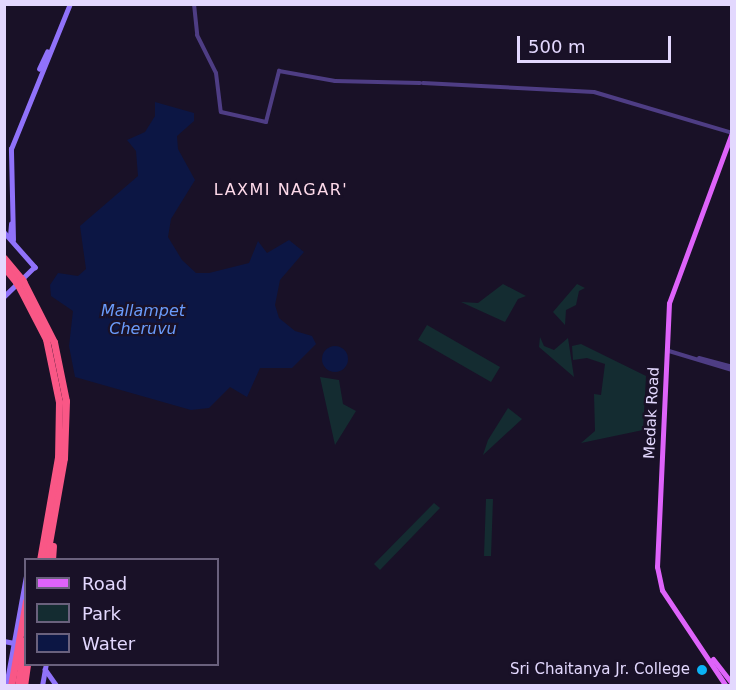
<!DOCTYPE html>
<html>
<head>
<meta charset="utf-8">
<style>
  body { margin:0 }
  #map { position:relative; width:736px; height:690px; overflow:hidden; background:#191127; font-family:"DejaVu Sans",sans-serif }
  div>[style] { position:absolute }
  [style*='--x'] { left:calc(var(--x)*1px); top:calc(var(--y)*1px); width:calc(var(--w)*1px); rotate:calc(var(--a)*1deg) }
  .green>* { inset:0; background:#142c31 }
  .water>* { inset:0; background:#0c1644 }
  .round { border-radius:50% }
  .tertiary>* { height:4px; margin:-2px; padding:0 2px; transform-origin:2px; border-radius:2px; background:#4e3d84 }
  .secondary>* { height:4.5px; margin:-2.25px; padding:0 2.25px; transform-origin:2.25px; border-radius:2.25px; background:#9072fa }
  .primary>* { height:5px; margin:-2.5px; padding:0 2.5px; transform-origin:2.5px; border-radius:2.5px; background:#de63fa }
  .motorway>* { height:7px; margin:-3.5px; padding:0 3.5px; transform-origin:3.5px; border-radius:3.5px; background:#f95786 }
  .motorway-bridge>* { height:7px; margin:-3.5px; padding:0 3.5px; transform-origin:3.5px; border-radius:3.5px; background:#f95786 }
  .dots>* { width:16px; height:16px; translate:-50% -50%; box-sizing:border-box; border:3px solid #191127; border-radius:50% }
  span { translate:-50% -50%; white-space:nowrap; text-align:center; line-height:1.15; -webkit-text-stroke:4.5px #191127; paint-order:stroke }
  .street-label { font-size:15px; color:#e3d8fe }
  .poi-label { font-size:15px; color:#e3d8fe }
  .right { translate:-100% -50%; text-align:right }
  .neighbourhood-label { font-size:16px; color:#fedaea; letter-spacing:1.5px }
  .water-label { font-size:16px; color:#6a9bfa; font-style:italic }
  .frame { position:absolute; inset:0; border:6px solid #e3d8fe; pointer-events:none }
  .legend { position:absolute; left:24px; top:558px; width:195px; height:108px; box-sizing:border-box; background:#191127; border:2px solid #6a617d; margin:0; padding:8px 10px; list-style:none; font-size:18px; color:#e3d8fe }
  .legend li { display:flex; align-items:center; gap:12px; height:30px }
  .legend b { width:30px; border:2px solid #6a617d }
  .scale { position:absolute; left:517px; top:36px; width:154px; height:27px; box-sizing:border-box; border:3px solid #e3d8fe; border-top:0; padding-left:8px; font-size:18px; line-height:21px; white-space:nowrap; color:#e3d8fe; -webkit-text-stroke:4px #191127; paint-order:stroke }
</style>
</head>
<body>
<div id="map">
  <div class="green">
    <i style="clip-path:polygon(503px 284px,526px 296px,518px 299px,505px 322px,461px 302px,478px 303px)"></i>
    <i style="clip-path:polygon(577px 284px,585px 288px,579px 291px,576px 305px,566px 310px,565px 325px,553px 312px)"></i>
    <i style="clip-path:polygon(427px 325px,500px 367px,491px 382px,418px 340px)"></i>
    <i style="clip-path:polygon(540px 337px,544px 346px,554px 350px,568px 338px,574px 377px,539px 347px)"></i>
    <i style="clip-path:polygon(581px 344px,646px 376px,643px 430px,581px 443px,595px 431px,594px 394px,601px 395px,605px 364px,587px 358px,573px 360px,572px 346px)"></i>
    <i style="clip-path:polygon(320px 377px,339px 380px,343px 404px,356px 411px,335px 445px)"></i>
    <i style="clip-path:polygon(508px 408px,522px 419px,483px 455px,488px 440px)"></i>
    <i style="clip-path:polygon(486px 499px,493px 499px,491px 556px,484px 556px)"></i>
    <i style="clip-path:polygon(434px 503px,440px 508px,380px 570px,374px 564px)"></i>
  </div>
  <div class="water">
    <i style="clip-path:polygon(155px 102px,194px 113px,194px 121px,177px 136px,178px 149px,195px 180px,171px 219px,168px 237px,182px 260px,196px 273px,209px 273px,249px 263px,258px 241px,267px 253px,289px 240px,304px 252px,280px 280px,275px 305px,279px 318px,295px 331px,312px 336px,316px 344px,292px 368px,260px 368px,247px 397px,230px 387px,209px 408px,191px 410px,75px 377px,69px 346px,73px 311px,51px 296px,50px 285px,58px 273px,78px 276px,86px 269px,80px 226px,138px 176px,136px 151px,127px 140px,145px 132px,155px 116px)"></i>
    <i class="round" style="left:322px;top:346px;width:26px;height:26px"></i>
  </div>
  <div class="tertiary">
    <i style="--x:194;--y:4;--w:31;--a:84"></i>
    <i style="--x:197;--y:35;--w:42;--a:63.4"></i>
    <i style="--x:216;--y:73;--w:39;--a:83"></i>
    <i style="--x:221;--y:112;--w:46;--a:12.5"></i>
    <i style="--x:266;--y:122;--w:53;--a:-75.7"></i>
    <i style="--x:279;--y:71;--w:57;--a:10.1"></i>
    <i style="--x:335;--y:81;--w:85;--a:1.3"></i>
    <i style="--x:423;--y:83;--w:171;--a:3"></i>
    <i style="--x:594;--y:92;--w:144;--a:16.5"></i>
    <i style="--x:669;--y:351;--w:66;--a:16.8"></i>
    <i style="--x:699;--y:358;--w:34;--a:15"></i>
  </div>
  <div class="secondary">
    <i style="--x:39;--y:69;--w:19;--a:-65"></i>
    <i style="--x:4;--y:232;--w:47;--a:48.5"></i>
    <i style="--x:35;--y:267;--w:43;--a:135.9"></i>
    <i style="--x:10;--y:236;--w:12;--a:-85"></i>
    <i style="--x:13;--y:240;--w:91;--a:-91.3"></i>
    <i style="--x:11;--y:149;--w:157;--a:-67.9"></i>
    <i style="--x:4;--y:641;--w:10;--a:11"></i>
    <i style="--x:45;--y:669;--w:21;--a:55"></i>
    <i style="--x:6;--y:686;--w:112;--a:-79.7"></i>
    <i style="--x:42;--y:686;--w:22;--a:-80"></i>
  </div>
  <div class="primary">
    <i style="--x:713;--y:659;--w:31;--a:52"></i>
    <i style="--x:726;--y:686;--w:115;--a:-123.7"></i>
    <i style="--x:662;--y:590;--w:24;--a:-102"></i>
    <i style="--x:657;--y:567;--w:264;--a:-87.4"></i>
    <i style="--x:669;--y:303;--w:181;--a:-69.7"></i>
  </div>
  <div class="motorway">
    <i style="--x:4;--y:258;--w:26;--a:50"></i>
    <i style="--x:4;--y:267;--w:19;--a:51"></i>
    <i style="--x:23;--y:281;--w:68;--a:63.1"></i>
    <i style="--x:54;--y:342;--w:60;--a:78.5"></i>
    <i style="--x:66;--y:401;--w:57;--a:92"></i>
    <i style="--x:64;--y:458;--w:104;--a:100"></i>
    <i style="--x:18;--y:285;--w:61;--a:62.6"></i>
    <i style="--x:46;--y:339;--w:64;--a:78.3"></i>
    <i style="--x:59;--y:402;--w:55;--a:91"></i>
    <i style="--x:58;--y:457;--w:105;--a:99.9"></i>
    <i style="--x:52;--y:560;--w:14;--a:-86"></i>
    <i style="--x:11;--y:686;--w:86;--a:-80"></i>
    <i style="--x:18;--y:686;--w:42;--a:-81.9"></i>
    <i style="--x:24;--y:686;--w:22;--a:-82"></i>
  </div>
  <div class="motorway-bridge">
    <i style="--x:21;--y:278;--w:4;--a:56"></i>
    <i style="--x:16;--y:282;--w:4;--a:56"></i>
    <i style="--x:24;--y:644;--w:4;--a:-76"></i>
  </div>
  <div class="dots">
    <i style="left:702px;top:670px;background:#0bb2f6"></i>
  </div>
  <div class="street-label">
    <span style="left:652px;top:413px;rotate:-87deg">Medak Road</span>
  </div>
  <div class="poi-label">
    <span class="right" style="left:690px;top:670px">Sri Chaitanya Jr. College</span>
  </div>
  <div class="neighbourhood-label">
    <span style="left:281px;top:190px">LAXMI NAGAR'</span>
  </div>
  <div class="water-label">
    <span style="left:143px;top:320px">Mallampet<br>Cheruvu</span>
  </div>
  <div class="frame"></div>
  <ul class="legend">
  <li><b style="height:8px;background:#de63fa"></b>Road</li>
  <li><b style="height:16px;background:#142c31"></b>Park</li>
  <li><b style="height:16px;background:#0c1644"></b>Water</li>
  </ul>
  <div class="scale">500 m</div>
</div>
</body>
</html>
